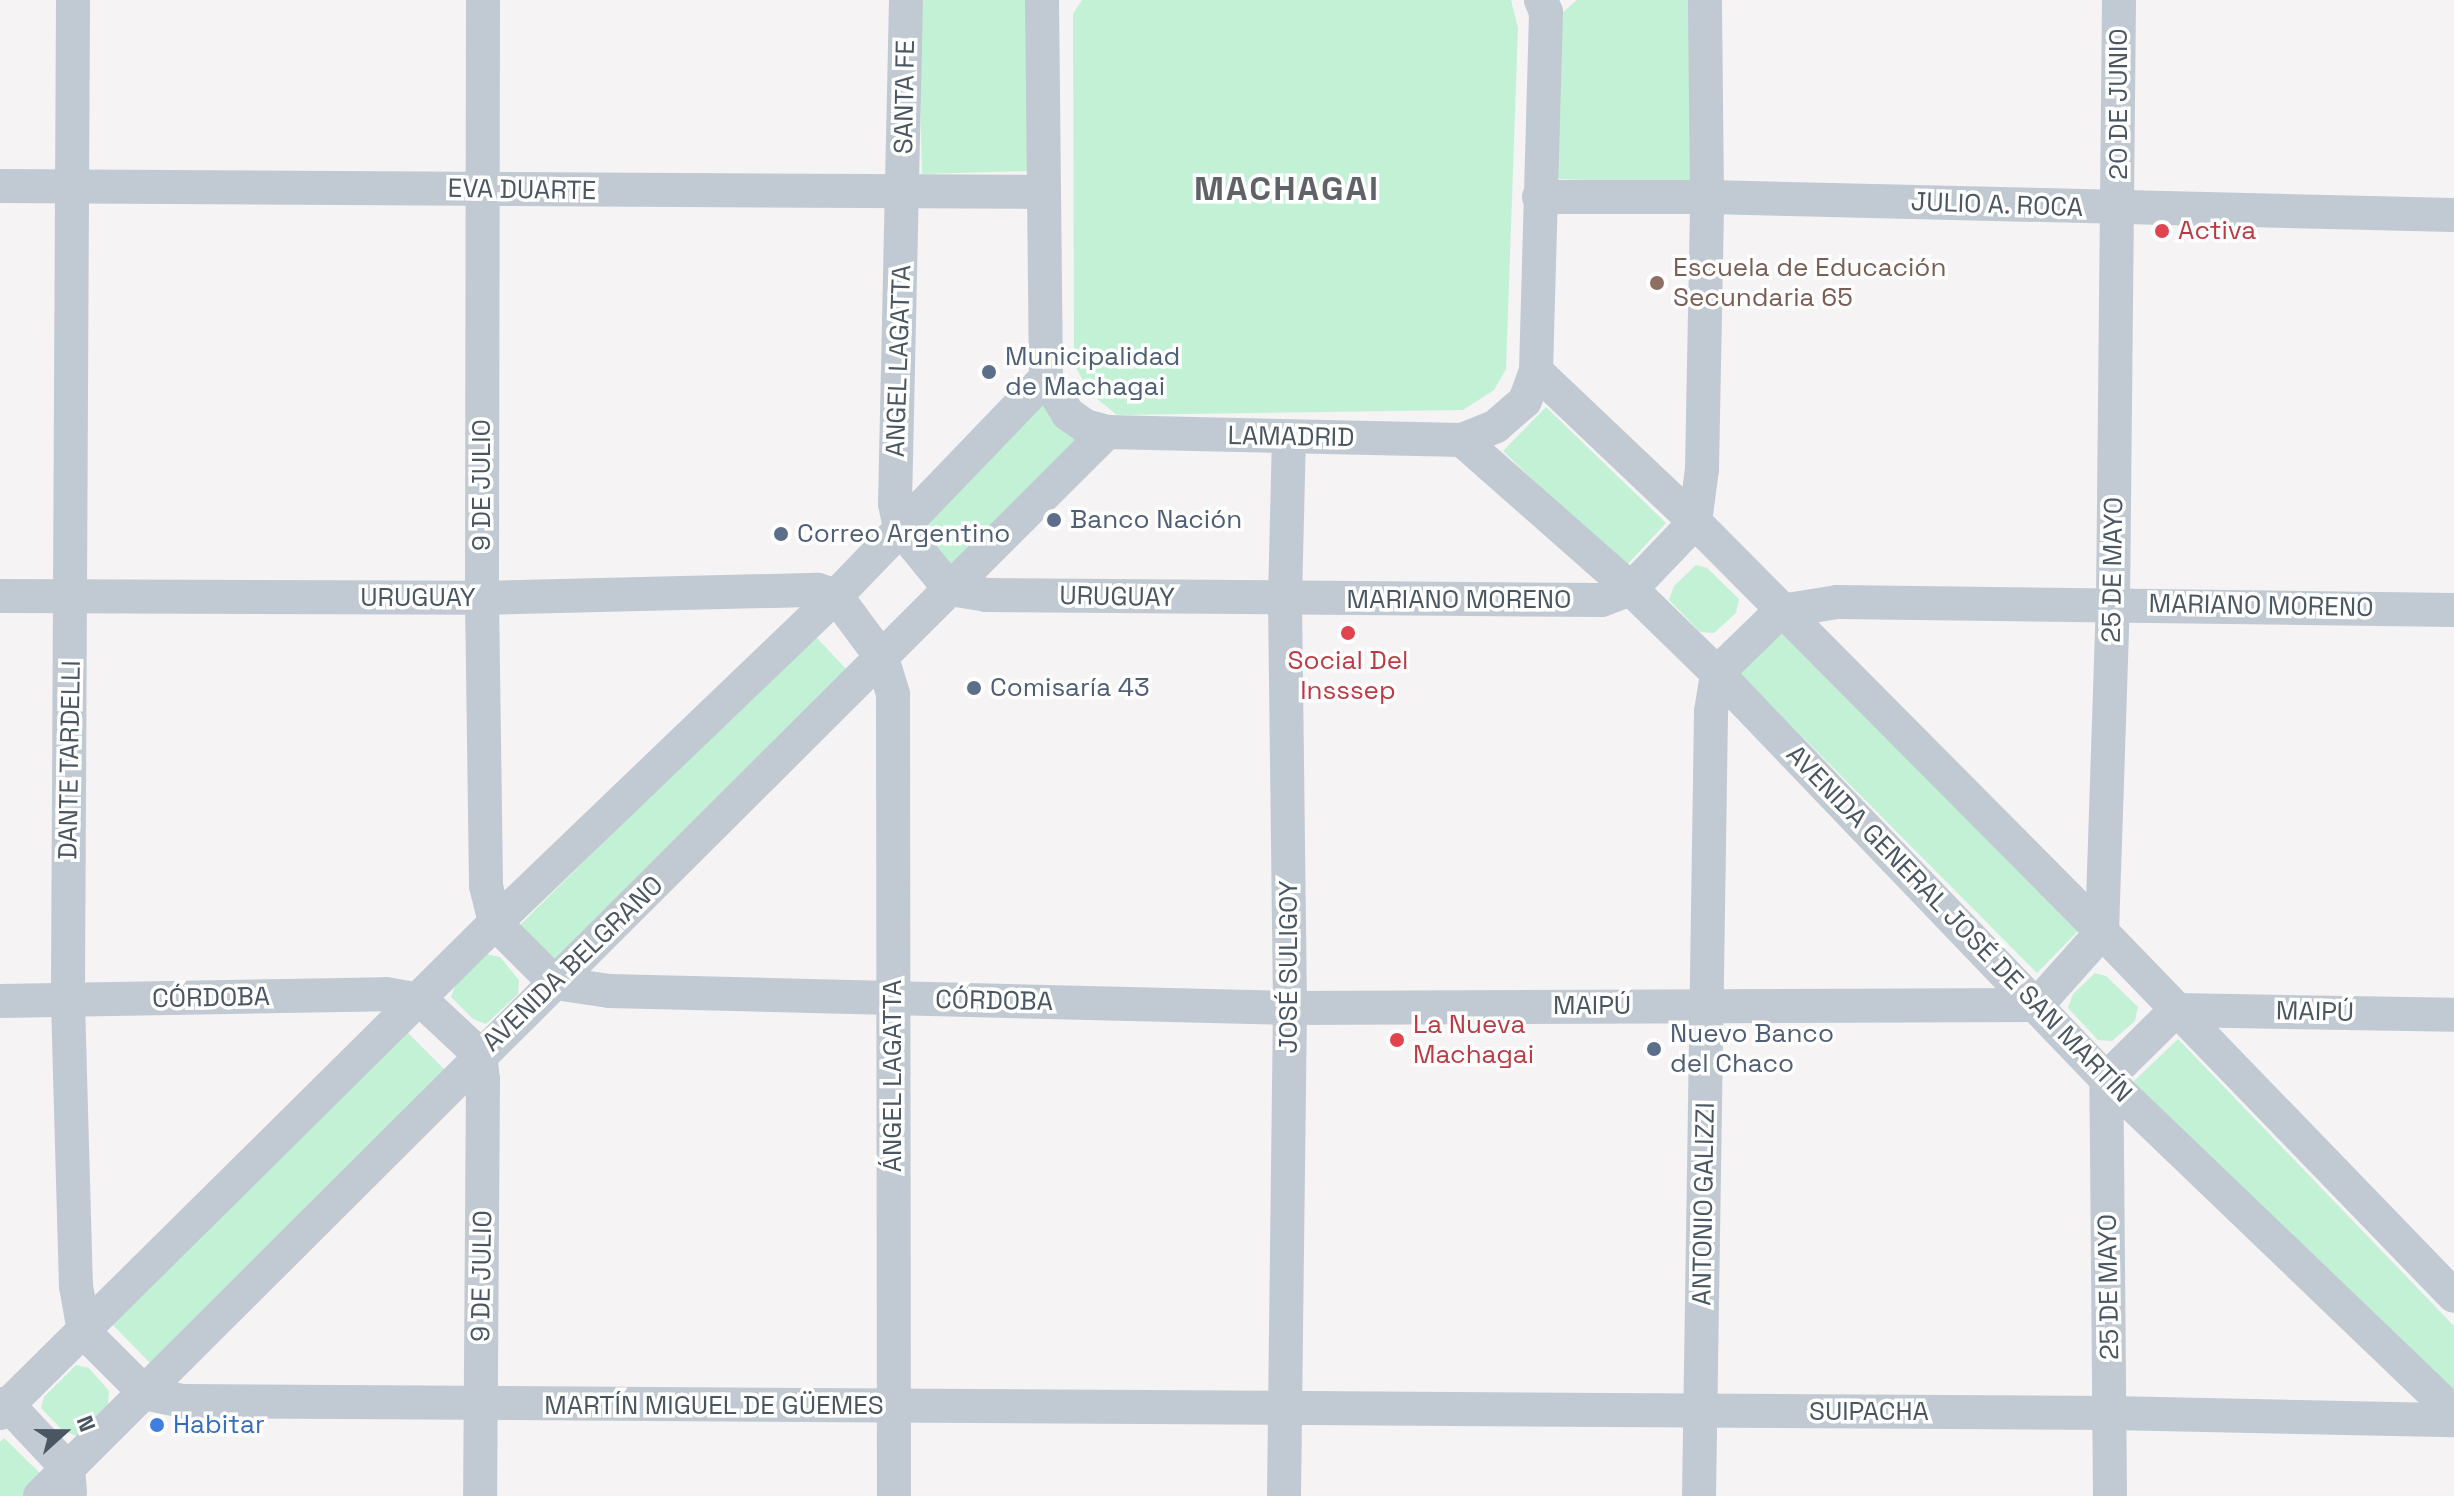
<!DOCTYPE html>
<html>
<head>
<meta charset="utf-8">
<style>
  body { margin:0 }
  #map { position:relative; width:2454px; height:1496px; overflow:hidden; background:#f5f3f3; font-family:"Space Grotesk",sans-serif }
  div>[style] { position:absolute }
  [style*='--x'] { left:calc(var(--x)*1px); top:calc(var(--y)*1px); width:calc(var(--w)*1px); rotate:calc(var(--a)*1deg) }
  .green>* { inset:0; background:#c3f1d5 }
  .minor>* { height:34px; margin:-17px; padding:0 17px; transform-origin:17px; border-radius:17px; background:#c1cad2 }
  .dots>* { width:22px; height:22px; translate:-50% -50%; box-sizing:border-box; border:4px solid #fff; border-radius:50% }
  span { translate:-50% -50%; white-space:nowrap; text-align:center; line-height:1.15; -webkit-text-stroke:7px #fff; paint-order:stroke }
  .street-label { font-size:26px; color:#4a5661 }
  .health-label { font-size:26px; color:#be3a42 }
  .left { translate:0 -50%; text-align:left }
  .education-label { font-size:26px; color:#785e54 }
  .service-label { font-size:26px; color:#4e5e75 }
  .shop-label { font-size:26px; color:#366cbe }
  .district-label { font-size:34px; color:#5f6368; font-weight:700; letter-spacing:2px }
  .north { position:absolute; left:24px; top:1392px; width:80px; height:80px; -webkit-text-stroke:6px #fff; paint-order:stroke; rotate:69deg; font-size:22px; font-weight:700; line-height:32px; text-align:center; color:#4a5661 }
  .north::after { content:''; display:block; margin:auto; width:28px; height:36px; background:#4a5661; clip-path:polygon(50% 0,100% 100%,50% 72%,0 100%) }
</style>
</head>
<body>
<div id="map">
  <div class="green">
    <i style="clip-path:polygon(918px 0,1026px 0,1031px 171px,922px 174px)"></i>
    <i style="clip-path:polygon(1082px 0,1511px 0,1518px 28px,1506px 369px,1494px 390px,1463px 410px,1117px 415px,1090px 393px,1074px 364px,1073px 14px)"></i>
    <i style="clip-path:polygon(1577px 0,1690px 0,1692px 183px,1556px 179px,1560px 15px)"></i>
    <i style="clip-path:polygon(1043px 401px,1082px 440px,954px 568px,915px 529px)"></i>
    <i style="clip-path:polygon(1546px 407px,1666px 523px,1624px 568px,1503px 451px)"></i>
    <i style="clip-path:polygon(1696px 565px,1707px 568px,1739px 599px,1736px 613px,1714px 633px,1700px 632px,1669px 600px,1674px 586px)"></i>
    <i style="clip-path:polygon(1777px 626px,2079px 930px,2037px 973px,1734px 668px)"></i>
    <i style="clip-path:polygon(813px 634px,851px 674px,556px 966px,518px 927px)"></i>
    <i style="clip-path:polygon(486px 954px,500px 957px,519px 980px,518px 994px,486px 1024px,473px 1019px,451px 997px,455px 986px)"></i>
    <i style="clip-path:polygon(2095px 973px,2106px 976px,2138px 1007px,2135px 1021px,2112px 1041px,2098px 1040px,2068px 1008px,2073px 994px)"></i>
    <i style="clip-path:polygon(406px 1031px,445px 1070px,150px 1363px,111px 1323px)"></i>
    <i style="clip-path:polygon(2178px 1039px,2454px 1326px,2454px 1394px,2133px 1082px)"></i>
    <i style="clip-path:polygon(76px 1365px,89px 1368px,109px 1391px,108px 1405px,76px 1436px,62px 1430px,41px 1408px,44px 1397px)"></i>
    <i style="clip-path:polygon(4px 1438px,43px 1476px,22px 1496px,0 1496px,0 1442px)"></i>
  </div>
  <div class="minor">
    <i style="--x:73;--y:0;--w:1002;--a:90.29"></i>
    <i style="--x:68;--y:1002;--w:284;--a:88.4"></i>
    <i style="--x:76;--y:1286;--w:47;--a:80.1"></i>
    <i style="--x:84;--y:1332;--w:86;--a:45"></i>
    <i style="--x:145;--y:1393;--w:40;--a:12"></i>
    <i style="--x:184;--y:1401;--w:1926;--a:0.36"></i>
    <i style="--x:2110;--y:1413;--w:344;--a:1.2"></i>
    <i style="--x:483;--y:0;--w:598;--a:90.1"></i>
    <i style="--x:482;--y:598;--w:288;--a:89.2"></i>
    <i style="--x:486;--y:886;--w:38;--a:76"></i>
    <i style="--x:495;--y:923;--w:85;--a:45"></i>
    <i style="--x:555;--y:983;--w:55;--a:8.4"></i>
    <i style="--x:609;--y:991;--w:681;--a:1.43"></i>
    <i style="--x:1290;--y:1008;--w:747;--a:-0.23"></i>
    <i style="--x:2037;--y:1005;--w:98;--a:-48.3"></i>
    <i style="--x:2102;--y:932;--w:329;--a:-88.1"></i>
    <i style="--x:2113;--y:603;--w:603;--a:-89.43"></i>
    <i style="--x:906;--y:0;--w:504;--a:91.25"></i>
    <i style="--x:895;--y:504;--w:25;--a:78"></i>
    <i style="--x:900;--y:528;--w:79;--a:50.7"></i>
    <i style="--x:950;--y:589;--w:36;--a:9"></i>
    <i style="--x:986;--y:595;--w:616;--a:0.47"></i>
    <i style="--x:1602;--y:600;--w:31;--a:-21"></i>
    <i style="--x:1631;--y:589;--w:93;--a:-46.3"></i>
    <i style="--x:1695;--y:522;--w:53;--a:-82.5"></i>
    <i style="--x:1702;--y:469;--w:272;--a:-88.9"></i>
    <i style="--x:1707;--y:197;--w:197;--a:-90.6"></i>
    <i style="--x:1042;--y:0;--w:378;--a:89.4"></i>
    <i style="--x:1046;--y:378;--w:42;--a:58.6"></i>
    <i style="--x:1068;--y:414;--w:21;--a:35"></i>
    <i style="--x:1085;--y:426;--w:23;--a:15"></i>
    <i style="--x:1107;--y:432;--w:355;--a:1.3"></i>
    <i style="--x:1462;--y:440;--w:37;--a:-22"></i>
    <i style="--x:1496;--y:426;--w:38;--a:-41"></i>
    <i style="--x:1525;--y:401;--w:32;--a:-70"></i>
    <i style="--x:1536;--y:371;--w:359;--a:-88.4"></i>
    <i style="--x:1546;--y:12;--w:13;--a:-113"></i>
    <i style="--x:0;--y:186;--w:1043;--a:0.33"></i>
    <i style="--x:1539;--y:197;--w:168;--a:0"></i>
    <i style="--x:1707;--y:197;--w:747;--a:1.38"></i>
    <i style="--x:1536;--y:371;--w:219;--a:43.5"></i>
    <i style="--x:1695;--y:522;--w:578;--a:45.21"></i>
    <i style="--x:2102;--y:932;--w:506;--a:45.96"></i>
    <i style="--x:1462;--y:440;--w:225;--a:41.4"></i>
    <i style="--x:1631;--y:589;--w:120;--a:44.3"></i>
    <i style="--x:1717;--y:673;--w:562;--a:46.23"></i>
    <i style="--x:2106;--y:1079;--w:482;--a:43.8"></i>
    <i style="--x:0;--y:596;--w:482;--a:0.2"></i>
    <i style="--x:482;--y:598;--w:336;--a:-1.4"></i>
    <i style="--x:818;--y:590;--w:19;--a:18"></i>
    <i style="--x:836;--y:596;--w:77;--a:53.4"></i>
    <i style="--x:882;--y:658;--w:38;--a:73"></i>
    <i style="--x:893;--y:694;--w:802;--a:89.93"></i>
    <i style="--x:0;--y:1001;--w:386;--a:-1"></i>
    <i style="--x:386;--y:994;--w:36;--a:10"></i>
    <i style="--x:421;--y:1000;--w:81;--a:43"></i>
    <i style="--x:480;--y:1055;--w:25;--a:83"></i>
    <i style="--x:483;--y:1080;--w:416;--a:90.4"></i>
    <i style="--x:0;--y:1404;--w:8;--a:7"></i>
    <i style="--x:8;--y:1405;--w:88;--a:46.8"></i>
    <i style="--x:68;--y:1469;--w:23;--a:85"></i>
    <i style="--x:0;--y:1413;--w:697;--a:-44.71"></i>
    <i style="--x:495;--y:923;--w:472;--a:-43.8"></i>
    <i style="--x:836;--y:596;--w:303;--a:-46.1"></i>
    <i style="--x:40;--y:1496;--w:1507;--a:-44.92"></i>
    <i style="--x:1284;--y:1496;--w:488;--a:-89.3"></i>
    <i style="--x:1290;--y:1008;--w:409;--a:-90.7"></i>
    <i style="--x:1285;--y:599;--w:161;--a:-88.6"></i>
    <i style="--x:1699;--y:1496;--w:784;--a:-89.12"></i>
    <i style="--x:1711;--y:712;--w:39;--a:-81"></i>
    <i style="--x:1717;--y:673;--w:89;--a:-44.1"></i>
    <i style="--x:1781;--y:611;--w:57;--a:-9.1"></i>
    <i style="--x:1837;--y:602;--w:617;--a:0.74"></i>
    <i style="--x:2110;--y:1496;--w:417;--a:-90.5"></i>
    <i style="--x:2106;--y:1079;--w:98;--a:-44.6"></i>
    <i style="--x:2176;--y:1010;--w:278;--a:1"></i>
  </div>
  <div class="dots">
    <i style="left:2162px;top:231px;background:#e0444e"></i>
    <i style="left:1657px;top:283px;background:#8d6e63"></i>
    <i style="left:989px;top:372px;background:#5c6f8a"></i>
    <i style="left:1054px;top:520px;background:#5c6f8a"></i>
    <i style="left:781px;top:534px;background:#5c6f8a"></i>
    <i style="left:1348px;top:633px;background:#e0444e"></i>
    <i style="left:974px;top:688px;background:#5c6f8a"></i>
    <i style="left:1397px;top:1040px;background:#e0444e"></i>
    <i style="left:1654px;top:1049px;background:#5c6f8a"></i>
    <i style="left:157px;top:1425px;background:#3f7fe0"></i>
  </div>
  <div class="street-label">
    <span style="left:905px;top:97px;rotate:-89deg">SANTA FE</span>
    <span style="left:2119px;top:104px;rotate:-90deg">20 DE JUNIO</span>
    <span style="left:522px;top:190px;rotate:1deg">EVA DUARTE</span>
    <span style="left:1997px;top:205px;rotate:2deg">JULIO A. ROCA</span>
    <span style="left:899px;top:361px;rotate:-88deg">ANGEL LAGATTA</span>
    <span style="left:1291px;top:437px;rotate:1deg">LAMADRID</span>
    <span style="left:482px;top:485px;rotate:-90deg">9 DE JULIO</span>
    <span style="left:2113px;top:570px;rotate:-89deg">25 DE MAYO</span>
    <span style="left:1117px;top:597px;rotate:1deg">URUGUAY</span>
    <span style="left:418px;top:598px">URUGUAY</span>
    <span style="left:1459px;top:600px">MARIANO MORENO</span>
    <span style="left:2261px;top:606px;rotate:1deg">MARIANO MORENO</span>
    <span style="left:70px;top:760px;rotate:-89deg">DANTE TARDELLI</span>
    <span style="left:1959px;top:924px;rotate:46deg">AVENIDA GENERAL JOSÉ DE SAN MARTÍN</span>
    <span style="left:573px;top:964px;rotate:-44deg">AVENIDA BELGRANO</span>
    <span style="left:1289px;top:967px;rotate:-90deg">JOSÉ SULIGOY</span>
    <span style="left:211px;top:998px;rotate:-1deg">CÓRDOBA</span>
    <span style="left:994px;top:1001px;rotate:1deg">CÓRDOBA</span>
    <span style="left:1592px;top:1006px">MAIPÚ</span>
    <span style="left:2315px;top:1012px;rotate:1deg">MAIPÚ</span>
    <span style="left:893px;top:1076px;rotate:-90deg">ÁNGEL LAGATTA</span>
    <span style="left:1704px;top:1204px;rotate:-89deg">ANTONIO GALIZZI</span>
    <span style="left:482px;top:1276px;rotate:-89deg">9 DE JULIO</span>
    <span style="left:2109px;top:1287px;rotate:-91deg">25 DE MAYO</span>
    <span style="left:714px;top:1406px">MARTÍN MIGUEL DE GÜEMES</span>
    <span style="left:1869px;top:1412px">SUIPACHA</span>
  </div>
  <div class="health-label">
    <span class="left" style="left:2178px;top:231px">Activa</span>
    <span style="left:1348px;top:676px">Social Del<br>Insssep</span>
    <span class="left" style="left:1413px;top:1040px">La Nueva<br>Machagai</span>
  </div>
  <div class="education-label">
    <span class="left" style="left:1673px;top:283px">Escuela de Educación<br>Secundaria 65</span>
  </div>
  <div class="service-label">
    <span class="left" style="left:1005px;top:372px">Municipalidad<br>de Machagai</span>
    <span class="left" style="left:1070px;top:520px">Banco Nación</span>
    <span class="left" style="left:797px;top:534px">Correo Argentino</span>
    <span class="left" style="left:990px;top:688px">Comisaría 43</span>
    <span class="left" style="left:1670px;top:1049px">Nuevo Banco<br>del Chaco</span>
  </div>
  <div class="shop-label">
    <span class="left" style="left:173px;top:1425px">Habitar</span>
  </div>
  <div class="district-label">
    <span style="left:1287px;top:189px">MACHAGAI</span>
  </div>
  <div class="north">N</div>
</div>
</body>
</html>
